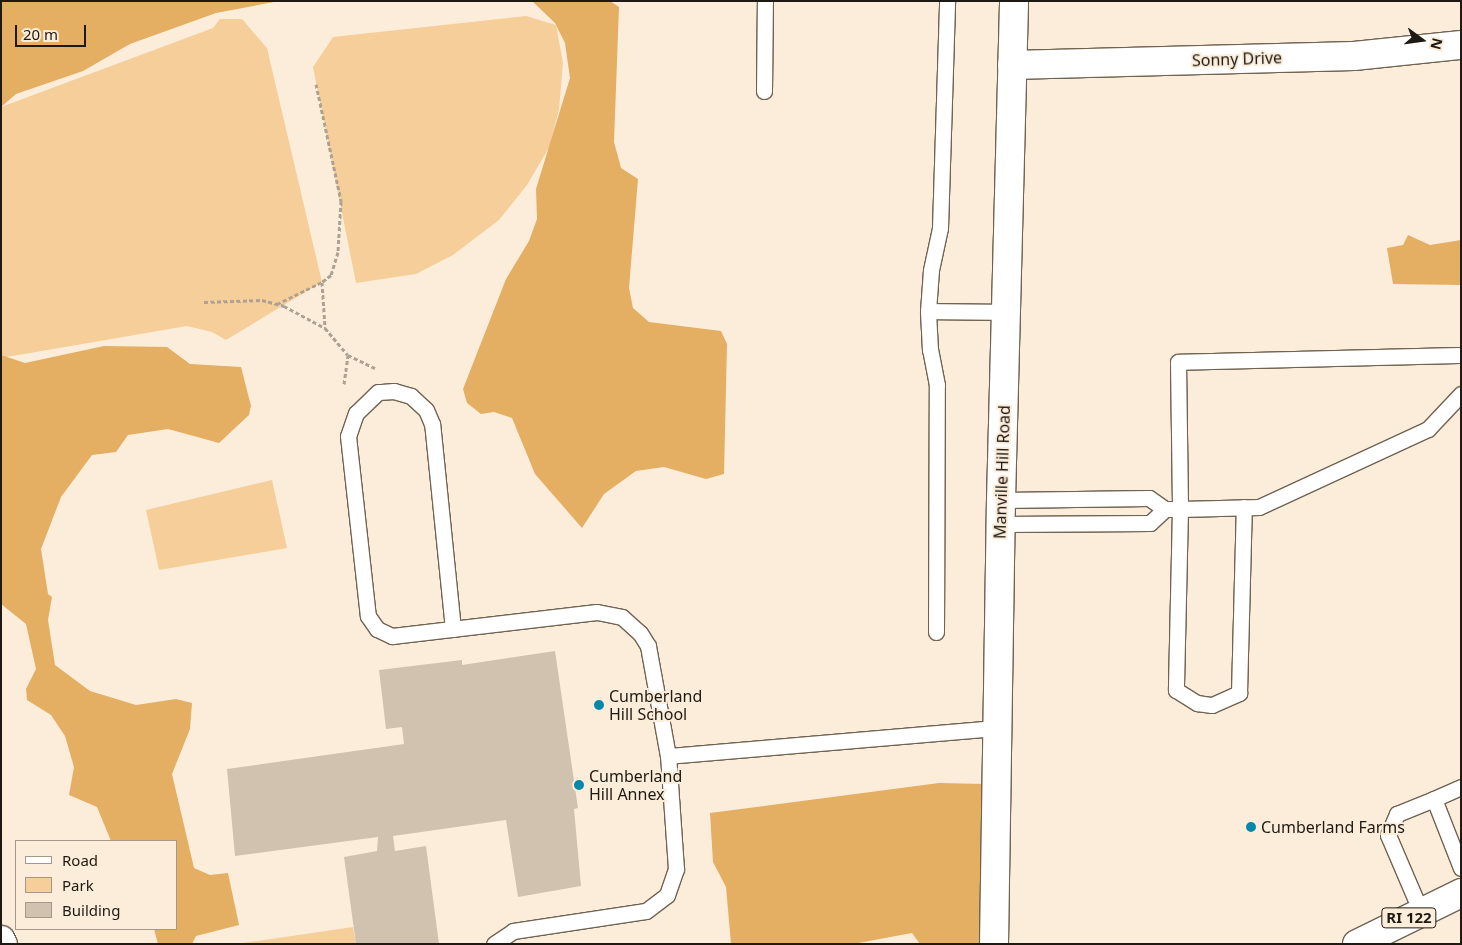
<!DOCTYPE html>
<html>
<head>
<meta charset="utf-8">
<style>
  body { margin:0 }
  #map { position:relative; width:1462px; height:945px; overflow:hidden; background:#fcedda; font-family:"Noto Sans",sans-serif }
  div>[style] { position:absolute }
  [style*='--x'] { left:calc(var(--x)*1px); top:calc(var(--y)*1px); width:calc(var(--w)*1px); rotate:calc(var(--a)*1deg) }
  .green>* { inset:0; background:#f6ce9a }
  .forest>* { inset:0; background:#e4ae63 }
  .building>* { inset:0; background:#d0c2af }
  .path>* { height:3px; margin-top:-1.5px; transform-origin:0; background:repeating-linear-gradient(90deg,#aca192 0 4px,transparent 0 6.5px) }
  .roads { filter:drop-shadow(1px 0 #706353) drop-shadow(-1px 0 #706353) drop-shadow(0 1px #706353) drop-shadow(0 -1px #706353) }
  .lane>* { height:15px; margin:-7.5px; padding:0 7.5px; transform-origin:7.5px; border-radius:7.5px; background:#fff }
  .street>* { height:28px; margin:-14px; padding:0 14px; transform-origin:14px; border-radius:14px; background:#fff }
  .secondary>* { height:28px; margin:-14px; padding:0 14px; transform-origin:14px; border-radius:14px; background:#fff }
  .primary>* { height:28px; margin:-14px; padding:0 14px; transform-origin:14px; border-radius:14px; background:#fff }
  .dots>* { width:14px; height:14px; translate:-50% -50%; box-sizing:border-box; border:2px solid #fcedda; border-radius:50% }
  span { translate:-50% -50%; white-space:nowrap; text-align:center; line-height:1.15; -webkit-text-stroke:4px #fcedda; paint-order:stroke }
  .shield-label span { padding:1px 4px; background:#fcedda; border:1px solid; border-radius:4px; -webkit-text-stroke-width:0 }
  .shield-label { font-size:15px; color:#1e1912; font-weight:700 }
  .street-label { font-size:16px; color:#1e1912 }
  .poi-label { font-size:16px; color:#1e1912 }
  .left { translate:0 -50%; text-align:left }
  .frame { position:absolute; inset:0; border:2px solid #1e1912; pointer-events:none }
  .legend { position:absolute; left:15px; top:840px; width:162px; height:90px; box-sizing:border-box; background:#fcedda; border:1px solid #a3988a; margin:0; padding:6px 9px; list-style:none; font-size:15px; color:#1e1912 }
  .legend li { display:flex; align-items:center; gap:10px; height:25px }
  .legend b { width:25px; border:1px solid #a3988a }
  .north { position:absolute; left:1397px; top:15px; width:50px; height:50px; -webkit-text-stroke:4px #fcedda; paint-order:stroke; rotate:104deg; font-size:14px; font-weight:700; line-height:20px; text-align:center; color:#1e1912 }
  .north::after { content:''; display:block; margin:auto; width:18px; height:22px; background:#1e1912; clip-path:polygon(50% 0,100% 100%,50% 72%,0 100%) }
  .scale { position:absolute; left:15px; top:25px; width:71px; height:22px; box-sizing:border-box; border:2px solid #1e1912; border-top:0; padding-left:6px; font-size:15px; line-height:18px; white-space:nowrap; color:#1e1912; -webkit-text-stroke:4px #fcedda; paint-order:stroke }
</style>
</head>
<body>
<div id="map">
  <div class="green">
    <i style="clip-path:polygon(526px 16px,556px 25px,563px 63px,559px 109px,550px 146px,527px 185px,499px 220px,453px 255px,416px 274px,356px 283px,313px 67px,333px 37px)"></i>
    <i style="clip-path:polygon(220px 19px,242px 19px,267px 48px,322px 282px,226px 340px,212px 332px,187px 326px,1px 358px,1px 107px,213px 28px)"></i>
    <i style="clip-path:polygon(272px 480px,287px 548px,159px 570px,146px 510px)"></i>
    <i style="clip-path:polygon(353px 927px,356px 944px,236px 944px)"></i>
  </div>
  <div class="forest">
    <i style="clip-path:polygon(1px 1px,279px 1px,216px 13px,130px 44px,83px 71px,16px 94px,1px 107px)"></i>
    <i style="clip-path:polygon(532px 1px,610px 1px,619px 7px,614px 142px,621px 168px,638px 179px,629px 288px,633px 308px,649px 322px,721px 331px,727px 344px,724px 474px,706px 479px,664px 467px,636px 471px,604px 494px,582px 528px,535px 474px,512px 418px,494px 412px,481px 414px,467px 403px,463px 389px,506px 279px,529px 241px,537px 219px,536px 189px,570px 78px,565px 43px,555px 23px)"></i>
    <i style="clip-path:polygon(1408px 235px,1430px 245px,1461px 240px,1461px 285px,1393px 284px,1387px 248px,1403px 245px)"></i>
    <i style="clip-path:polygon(104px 346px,167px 347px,190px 364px,241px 367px,251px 406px,249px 415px,219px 443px,168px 429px,128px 435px,116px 452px,92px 455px,61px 497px,41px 549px,48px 594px,52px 597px,48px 620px,55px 665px,90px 691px,136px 705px,176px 699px,192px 703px,190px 729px,172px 774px,194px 868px,210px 875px,228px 873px,239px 925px,196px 936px,192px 944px,158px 944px,154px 929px,176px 929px,176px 841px,111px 841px,97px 807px,69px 795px,74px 767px,65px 736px,51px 715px,27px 700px,26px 689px,36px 669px,26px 624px,1px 604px,1px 355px,25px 363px)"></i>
    <i style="clip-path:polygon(939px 783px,986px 784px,984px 944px,920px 944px,912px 933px,853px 944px,731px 944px,726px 887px,713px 862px,710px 813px)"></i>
  </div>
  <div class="building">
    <i style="clip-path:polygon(555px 651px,578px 808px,574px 809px,581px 886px,518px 897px,506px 820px,393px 836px,395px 851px,426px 846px,439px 944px,356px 944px,344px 857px,377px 851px,378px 837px,235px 856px,227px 769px,404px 744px,402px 727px,386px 729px,379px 670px,462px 660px,462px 665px)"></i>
  </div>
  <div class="path">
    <i style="--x:316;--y:84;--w:120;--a:77.9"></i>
    <i style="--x:341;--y:201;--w:51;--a:93.4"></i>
    <i style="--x:338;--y:252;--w:24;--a:107"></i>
    <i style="--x:331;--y:275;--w:11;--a:142"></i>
    <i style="--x:204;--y:302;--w:58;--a:-2"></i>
    <i style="--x:262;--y:300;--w:23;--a:15"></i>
    <i style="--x:284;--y:306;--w:47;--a:28.2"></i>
    <i style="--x:325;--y:328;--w:35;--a:50"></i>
    <i style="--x:348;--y:355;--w:30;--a:26"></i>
    <i style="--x:277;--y:304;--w:50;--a:-26.1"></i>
    <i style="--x:322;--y:282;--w:45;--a:86.2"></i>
    <i style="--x:344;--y:384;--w:29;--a:-82"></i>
  </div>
  <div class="roads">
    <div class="lane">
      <i style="--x:764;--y:91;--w:90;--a:-89.4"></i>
      <i style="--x:928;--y:311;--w:79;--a:0.7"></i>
      <i style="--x:1461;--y:355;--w:283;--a:178.6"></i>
      <i style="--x:1178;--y:362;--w:147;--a:89.2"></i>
      <i style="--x:1180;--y:509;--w:79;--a:-1.5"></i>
      <i style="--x:1259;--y:507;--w:186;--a:-24.8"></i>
      <i style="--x:1428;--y:429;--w:48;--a:-46.7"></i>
      <i style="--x:1001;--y:500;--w:148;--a:-0.8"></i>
      <i style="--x:1149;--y:498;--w:19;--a:35"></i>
      <i style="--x:1165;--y:509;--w:15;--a:0"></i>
      <i style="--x:1180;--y:509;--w:181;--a:91.3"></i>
      <i style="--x:1176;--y:690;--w:25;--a:32"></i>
      <i style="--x:1197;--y:703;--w:15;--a:8"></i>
      <i style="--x:1212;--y:705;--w:30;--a:-24"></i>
      <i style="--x:1239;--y:693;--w:186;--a:-88.5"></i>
      <i style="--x:1000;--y:524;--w:150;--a:-0.4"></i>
      <i style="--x:1150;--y:523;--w:21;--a:-43"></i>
      <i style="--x:453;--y:629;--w:206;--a:-95.8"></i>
      <i style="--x:432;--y:424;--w:15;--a:-113"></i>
      <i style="--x:426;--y:410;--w:21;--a:-137"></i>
      <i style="--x:411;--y:396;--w:18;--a:-164"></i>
      <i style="--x:394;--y:391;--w:16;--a:176"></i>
      <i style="--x:378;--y:392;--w:30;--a:136"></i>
      <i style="--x:356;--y:413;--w:24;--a:109"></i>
      <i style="--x:348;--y:436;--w:181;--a:83.7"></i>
      <i style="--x:368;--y:616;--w:16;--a:55"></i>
      <i style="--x:377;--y:629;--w:17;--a:25"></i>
      <i style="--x:392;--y:636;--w:206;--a:-6.7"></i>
      <i style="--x:597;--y:612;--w:25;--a:11"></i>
      <i style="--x:622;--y:617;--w:24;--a:42"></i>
      <i style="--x:640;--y:633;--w:15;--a:58"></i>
      <i style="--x:648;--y:646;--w:112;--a:79.7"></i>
      <i style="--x:936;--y:632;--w:247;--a:-89.8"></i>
      <i style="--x:937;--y:385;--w:36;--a:-101"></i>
      <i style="--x:930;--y:350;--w:39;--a:-93"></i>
      <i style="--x:928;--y:311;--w:41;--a:-85.8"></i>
      <i style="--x:931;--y:270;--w:43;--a:-77.9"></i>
      <i style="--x:940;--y:228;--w:227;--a:-88.2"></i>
      <i style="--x:1461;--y:787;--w:30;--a:156"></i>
      <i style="--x:1434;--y:799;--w:74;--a:68.6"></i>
      <i style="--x:1421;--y:912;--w:84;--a:-113.2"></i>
      <i style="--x:1388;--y:835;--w:23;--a:-67"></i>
      <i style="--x:1397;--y:814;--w:40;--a:-22"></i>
      <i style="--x:494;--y:944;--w:23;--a:-34"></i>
      <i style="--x:513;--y:931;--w:134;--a:-8.6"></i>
      <i style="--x:646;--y:911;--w:26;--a:-37"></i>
      <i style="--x:667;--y:895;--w:28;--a:-71"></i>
      <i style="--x:676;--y:869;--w:113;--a:-94"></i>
      <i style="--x:668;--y:756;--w:330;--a:-4.9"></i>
    </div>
    <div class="street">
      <i style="--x:1012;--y:65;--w:342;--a:-1.5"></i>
      <i style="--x:1354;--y:56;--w:108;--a:-5.9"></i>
      <i style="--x:1;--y:940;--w:4;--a:63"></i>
    </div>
    <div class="secondary">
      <i style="--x:994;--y:944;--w:444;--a:-89.1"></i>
      <i style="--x:1001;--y:500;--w:499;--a:-88.5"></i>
    </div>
    <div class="primary">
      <i style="--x:1357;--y:944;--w:116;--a:-26.1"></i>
    </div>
  </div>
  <div class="dots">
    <i style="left:599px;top:705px;background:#0788aa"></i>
    <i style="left:579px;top:785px;background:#0788aa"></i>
    <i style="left:1251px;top:827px;background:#0788aa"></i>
  </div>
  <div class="shield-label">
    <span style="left:1409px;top:918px">RI 122</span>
  </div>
  <div class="street-label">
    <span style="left:1237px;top:59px;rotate:-2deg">Sonny Drive</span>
    <span style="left:1002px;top:472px;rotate:-88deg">Manville Hill Road</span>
  </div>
  <div class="poi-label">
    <span class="left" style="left:609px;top:705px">Cumberland<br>Hill School</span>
    <span class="left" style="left:589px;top:785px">Cumberland<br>Hill Annex</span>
    <span class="left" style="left:1261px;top:827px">Cumberland Farms</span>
  </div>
  <div class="frame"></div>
  <ul class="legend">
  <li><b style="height:6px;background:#fff"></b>Road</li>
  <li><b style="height:14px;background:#f6ce9a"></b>Park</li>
  <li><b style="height:14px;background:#d0c2af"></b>Building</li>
  </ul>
  <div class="north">N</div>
  <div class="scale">20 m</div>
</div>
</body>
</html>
